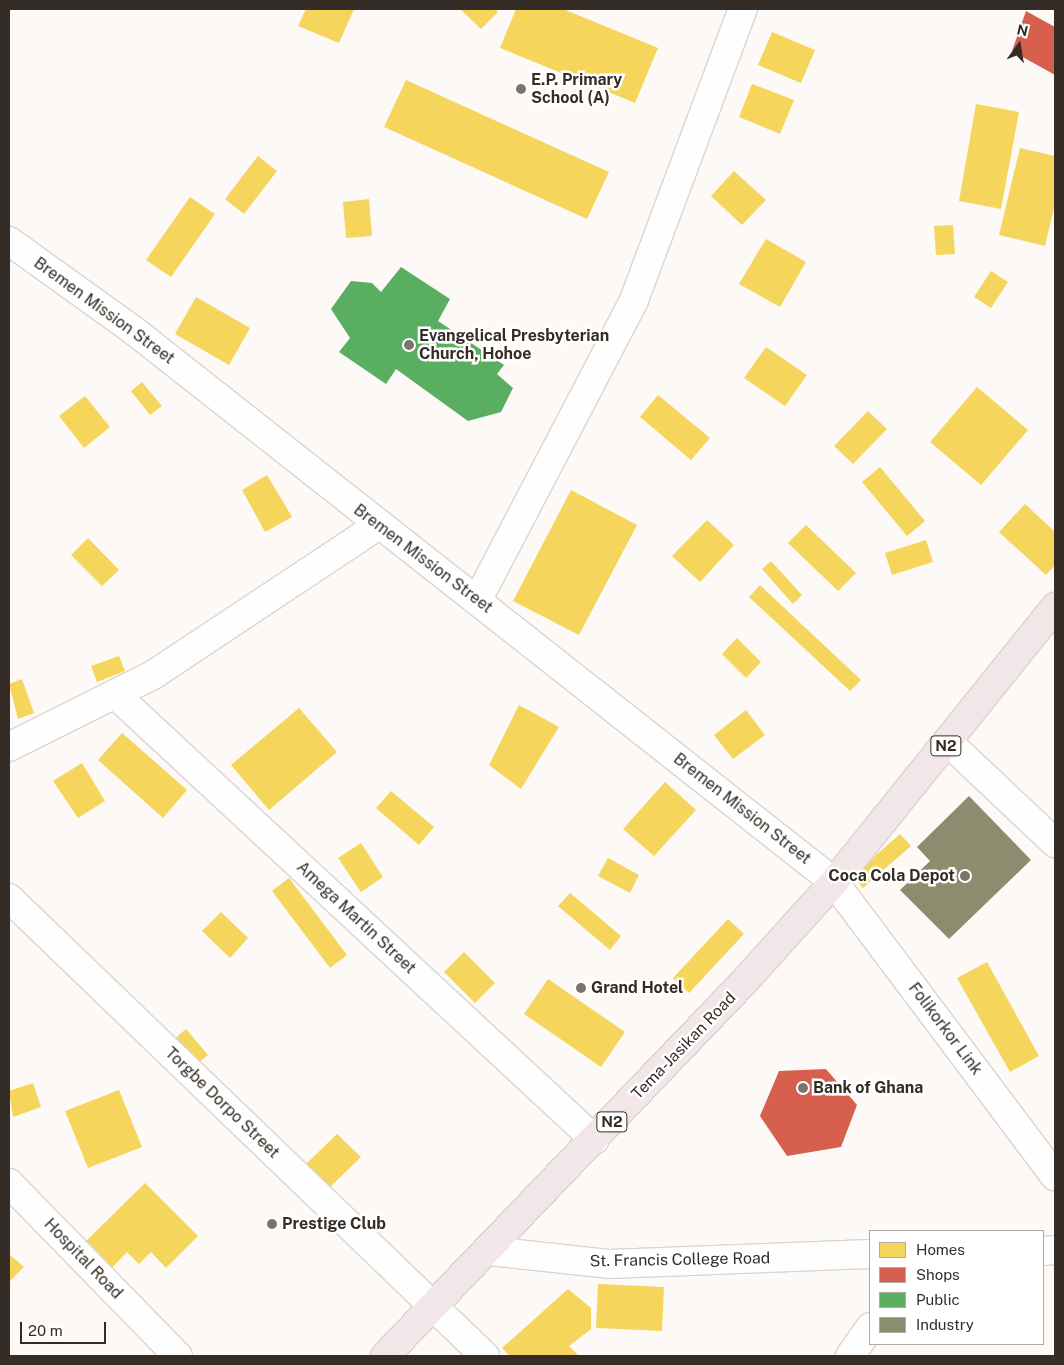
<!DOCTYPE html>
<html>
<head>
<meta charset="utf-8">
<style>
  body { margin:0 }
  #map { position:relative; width:1064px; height:1365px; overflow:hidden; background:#fcf9f7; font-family:"Public Sans",sans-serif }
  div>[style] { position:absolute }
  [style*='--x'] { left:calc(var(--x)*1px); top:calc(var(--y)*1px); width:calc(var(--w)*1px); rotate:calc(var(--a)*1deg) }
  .homes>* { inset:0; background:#f6d55c }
  .shops>* { inset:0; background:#d6604d }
  .public>* { inset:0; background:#5aae61 }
  .industry>* { inset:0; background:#8c8c6e }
  .roads { filter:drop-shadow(1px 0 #dad5d0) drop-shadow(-1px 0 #dad5d0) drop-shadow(0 1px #dad5d0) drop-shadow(0 -1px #dad5d0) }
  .street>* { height:28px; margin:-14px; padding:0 14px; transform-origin:14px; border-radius:14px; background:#fffefe }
  .secondary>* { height:28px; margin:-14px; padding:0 14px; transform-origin:14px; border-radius:14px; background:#fffefe }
  .highway>* { height:28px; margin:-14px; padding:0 14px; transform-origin:14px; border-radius:14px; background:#f3e6e9 }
  .dots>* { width:14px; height:14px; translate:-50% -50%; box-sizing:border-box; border:2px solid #fff; border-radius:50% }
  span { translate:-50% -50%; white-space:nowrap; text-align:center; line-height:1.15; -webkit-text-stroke:5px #fff; paint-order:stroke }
  .shield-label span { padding:1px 4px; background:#fff; border:1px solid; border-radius:4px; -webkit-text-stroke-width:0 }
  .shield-label { font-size:15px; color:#352c25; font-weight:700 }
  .poi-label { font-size:16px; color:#352c25; font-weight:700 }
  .left { translate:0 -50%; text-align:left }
  .right { translate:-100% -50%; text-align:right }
  .street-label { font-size:16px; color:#352c25 }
  .frame { position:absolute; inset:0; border:10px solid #352c25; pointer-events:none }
  .legend { position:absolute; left:869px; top:1230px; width:175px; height:115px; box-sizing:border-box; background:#fff; border:1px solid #aeaba8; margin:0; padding:6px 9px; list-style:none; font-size:15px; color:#352c25 }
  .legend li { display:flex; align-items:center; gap:10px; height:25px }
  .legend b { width:25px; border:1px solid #aeaba8 }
  .north { position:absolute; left:994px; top:20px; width:50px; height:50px; -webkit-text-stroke:4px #fff; paint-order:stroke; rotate:13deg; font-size:14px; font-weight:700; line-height:20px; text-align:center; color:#352c25 }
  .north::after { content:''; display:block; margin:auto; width:18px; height:22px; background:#352c25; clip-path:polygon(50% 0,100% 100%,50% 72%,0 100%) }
  .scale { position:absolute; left:20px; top:1322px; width:86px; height:22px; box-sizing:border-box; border:2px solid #352c25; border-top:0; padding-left:6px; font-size:15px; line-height:18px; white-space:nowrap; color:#352c25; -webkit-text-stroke:4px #fff; paint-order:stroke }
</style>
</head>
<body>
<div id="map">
  <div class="homes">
    <i style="clip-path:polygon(306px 9px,354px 9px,339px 43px,298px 26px)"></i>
    <i style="clip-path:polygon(460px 9px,495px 9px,498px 12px,481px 29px)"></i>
    <i style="clip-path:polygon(516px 9px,563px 9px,658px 48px,635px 103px,500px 48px)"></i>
    <i style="clip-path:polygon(772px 32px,815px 50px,801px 83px,758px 65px)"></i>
    <i style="clip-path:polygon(406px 80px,609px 172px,587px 219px,384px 127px)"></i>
    <i style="clip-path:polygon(752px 84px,794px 100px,780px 134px,739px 117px)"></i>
    <i style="clip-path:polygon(976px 104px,1019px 112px,1001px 209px,959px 201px)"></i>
    <i style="clip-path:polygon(1020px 148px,1055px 156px,1055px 204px,1045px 246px,999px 235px)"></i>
    <i style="clip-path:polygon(258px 156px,277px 171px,244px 214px,225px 199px)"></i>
    <i style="clip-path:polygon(734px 171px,766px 200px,742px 225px,711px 196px)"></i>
    <i style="clip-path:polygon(190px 197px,215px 214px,171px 277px,146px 260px)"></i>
    <i style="clip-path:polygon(369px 199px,372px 236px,346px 238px,343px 202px)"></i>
    <i style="clip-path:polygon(953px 225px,955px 254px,936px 255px,934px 226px)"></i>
    <i style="clip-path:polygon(766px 239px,806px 262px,780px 307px,739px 284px)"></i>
    <i style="clip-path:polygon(991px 271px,1008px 282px,991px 308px,974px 297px)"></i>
    <i style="clip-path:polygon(196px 297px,250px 328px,229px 365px,175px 334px)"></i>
    <i style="clip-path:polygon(766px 347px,807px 375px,785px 406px,744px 378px)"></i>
    <i style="clip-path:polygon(142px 382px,162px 406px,150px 415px,131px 391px)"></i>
    <i style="clip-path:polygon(977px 387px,1028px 430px,981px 485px,930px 442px)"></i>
    <i style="clip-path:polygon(658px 395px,710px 438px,691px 460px,640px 417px)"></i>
    <i style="clip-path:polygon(85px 396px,110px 427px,84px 448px,59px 416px)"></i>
    <i style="clip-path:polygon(868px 411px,887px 429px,853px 464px,834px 446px)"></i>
    <i style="clip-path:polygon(880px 467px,925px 521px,907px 536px,862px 482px)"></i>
    <i style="clip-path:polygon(267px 475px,292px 517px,265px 532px,242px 490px)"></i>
    <i style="clip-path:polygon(571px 490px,637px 525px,579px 635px,513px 601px)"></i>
    <i style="clip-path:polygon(1025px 504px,1055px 532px,1055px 565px,1046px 575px,999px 532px)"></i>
    <i style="clip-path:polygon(707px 520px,734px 545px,700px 582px,672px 556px)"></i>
    <i style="clip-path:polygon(806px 525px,856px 573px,838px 591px,788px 543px)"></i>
    <i style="clip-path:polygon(88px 538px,119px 570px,102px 586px,71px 555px)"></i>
    <i style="clip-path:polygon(926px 540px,933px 562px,892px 575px,885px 553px)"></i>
    <i style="clip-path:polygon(771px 561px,802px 595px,793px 604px,762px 569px)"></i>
    <i style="clip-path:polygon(760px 585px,861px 680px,850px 691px,749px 597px)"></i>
    <i style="clip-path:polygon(737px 638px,761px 662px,746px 678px,722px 654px)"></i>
    <i style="clip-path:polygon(119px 656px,125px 671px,97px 682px,91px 666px)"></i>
    <i style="clip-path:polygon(22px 679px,34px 713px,18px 719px,9px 684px)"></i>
    <i style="clip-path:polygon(519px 705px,559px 727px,521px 789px,489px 765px)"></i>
    <i style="clip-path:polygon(299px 708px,337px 752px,269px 810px,231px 765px)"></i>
    <i style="clip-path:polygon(746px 710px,765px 735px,733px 759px,714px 735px)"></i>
    <i style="clip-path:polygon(122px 733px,187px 790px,163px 818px,98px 760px)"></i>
    <i style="clip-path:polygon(82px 763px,105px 801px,78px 818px,53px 781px)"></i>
    <i style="clip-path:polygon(665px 782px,696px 810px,654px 856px,623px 829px)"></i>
    <i style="clip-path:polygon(391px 791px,434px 827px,419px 845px,376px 808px)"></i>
    <i style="clip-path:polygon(900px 834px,911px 846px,863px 888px,852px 876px)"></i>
    <i style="clip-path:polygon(361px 843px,383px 877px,361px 892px,338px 858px)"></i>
    <i style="clip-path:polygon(608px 858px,639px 875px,630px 893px,598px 876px)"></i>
    <i style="clip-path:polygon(289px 878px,347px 955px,330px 968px,272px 891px)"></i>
    <i style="clip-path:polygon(570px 893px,621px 936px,610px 950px,558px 906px)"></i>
    <i style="clip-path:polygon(221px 912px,248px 938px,230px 958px,202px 931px)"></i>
    <i style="clip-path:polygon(728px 919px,744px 934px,689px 993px,673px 978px)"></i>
    <i style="clip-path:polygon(464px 952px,495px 983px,475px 1003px,444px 972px)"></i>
    <i style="clip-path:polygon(987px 962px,1039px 1056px,1010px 1072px,957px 978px)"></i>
    <i style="clip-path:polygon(548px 979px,625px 1032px,601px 1067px,524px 1014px)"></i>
    <i style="clip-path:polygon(186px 1029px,208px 1055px,194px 1066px,172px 1041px)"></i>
    <i style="clip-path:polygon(33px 1083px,41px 1107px,13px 1117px,9px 1091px)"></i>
    <i style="clip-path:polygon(119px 1090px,142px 1147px,88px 1168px,65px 1111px)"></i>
    <i style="clip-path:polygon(337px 1134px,361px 1157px,325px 1192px,301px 1169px)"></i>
    <i style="clip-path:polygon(145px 1183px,198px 1236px,166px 1268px,151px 1252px,139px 1264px,127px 1252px,108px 1272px,81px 1246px)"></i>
    <i style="clip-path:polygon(9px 1254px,24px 1267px,9px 1282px)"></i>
    <i style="clip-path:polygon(598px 1284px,664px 1287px,662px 1331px,596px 1328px)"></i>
    <i style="clip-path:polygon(568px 1289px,591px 1308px,591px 1329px,569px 1346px,579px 1356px,510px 1356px,502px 1348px)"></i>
  </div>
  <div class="shops">
    <i style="clip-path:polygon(1026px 11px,1055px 27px,1055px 75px,1012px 51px)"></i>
    <i style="clip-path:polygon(826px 1069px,857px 1105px,841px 1147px,787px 1156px,760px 1116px,779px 1071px)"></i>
  </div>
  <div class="public">
    <i style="clip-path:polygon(401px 267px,450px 299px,438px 321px,504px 365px,497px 374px,513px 388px,501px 412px,468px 421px,396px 369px,386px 384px,339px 352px,350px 338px,331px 309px,351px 281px,372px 283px,381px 292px)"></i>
  </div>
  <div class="industry">
    <i style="clip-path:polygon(969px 796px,1031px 860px,949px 939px,900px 890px,930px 861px,917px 847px)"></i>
  </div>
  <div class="roads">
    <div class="street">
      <i style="--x:9;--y:241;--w:153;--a:35.7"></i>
      <i style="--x:133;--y:330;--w:892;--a:38.22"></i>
      <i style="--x:478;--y:599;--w:337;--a:-62.4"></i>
      <i style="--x:634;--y:300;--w:311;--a:-69.5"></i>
      <i style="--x:117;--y:696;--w:652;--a:42.89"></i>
      <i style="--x:949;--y:743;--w:146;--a:43.3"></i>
      <i style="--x:9;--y:747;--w:161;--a:-26.6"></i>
      <i style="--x:153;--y:675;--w:269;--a:-33.6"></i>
      <i style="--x:9;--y:898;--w:661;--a:43.9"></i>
      <i style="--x:9;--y:1183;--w:242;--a:45.7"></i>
      <i style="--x:850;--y:1356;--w:35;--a:-55"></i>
    </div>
    <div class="secondary">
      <i style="--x:834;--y:882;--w:368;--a:53.1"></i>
      <i style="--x:490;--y:1251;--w:121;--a:6.2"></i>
      <i style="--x:610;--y:1264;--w:260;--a:-2.2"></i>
      <i style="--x:1043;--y:1251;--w:12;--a:-5"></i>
    </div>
    <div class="highway">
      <i style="--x:385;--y:1356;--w:517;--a:-46.18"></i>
      <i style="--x:743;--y:983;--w:136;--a:-48"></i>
      <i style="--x:834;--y:882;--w:353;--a:-51.2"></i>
    </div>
  </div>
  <div class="dots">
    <i style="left:521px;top:89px;background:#7b746e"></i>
    <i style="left:409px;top:345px;background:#7b746e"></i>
    <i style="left:965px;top:876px;background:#7b746e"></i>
    <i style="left:581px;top:988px;background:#7b746e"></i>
    <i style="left:803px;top:1088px;background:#7b746e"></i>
    <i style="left:272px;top:1224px;background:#7b746e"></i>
  </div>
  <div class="shield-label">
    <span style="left:946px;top:746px">N2</span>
    <span style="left:612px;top:1122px">N2</span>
  </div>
  <div class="poi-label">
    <span class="left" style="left:531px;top:89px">E.P. Primary<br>School (A)</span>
    <span class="left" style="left:419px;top:345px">Evangelical Presbyterian<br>Church, Hohoe</span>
    <span class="right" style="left:955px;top:876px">Coca Cola Depot</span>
    <span class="left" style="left:591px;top:988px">Grand Hotel</span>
    <span class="left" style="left:813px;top:1088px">Bank of Ghana</span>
    <span class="left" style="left:282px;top:1224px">Prestige Club</span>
  </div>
  <div class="street-label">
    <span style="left:104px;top:311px;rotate:36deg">Bremen Mission Street</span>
    <span style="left:423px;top:559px;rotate:37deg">Bremen Mission Street</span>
    <span style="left:742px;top:809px;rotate:38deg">Bremen Mission Street</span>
    <span style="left:356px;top:918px;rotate:43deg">Amega Martin Street</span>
    <span style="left:945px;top:1029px;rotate:53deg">Folikorkor Link</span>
    <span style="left:684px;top:1046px;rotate:-46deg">Tema-Jasikan Road</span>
    <span style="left:222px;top:1103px;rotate:44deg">Torgbe Dorpo Street</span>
    <span style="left:83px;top:1259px;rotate:46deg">Hospital Road</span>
    <span style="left:680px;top:1260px;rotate:-1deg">St. Francis College Road</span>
  </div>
  <div class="frame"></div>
  <ul class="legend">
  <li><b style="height:14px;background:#f6d55c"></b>Homes</li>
  <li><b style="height:14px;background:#d6604d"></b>Shops</li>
  <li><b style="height:14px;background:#5aae61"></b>Public</li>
  <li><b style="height:14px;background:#8c8c6e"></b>Industry</li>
  </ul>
  <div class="north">N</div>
  <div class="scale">20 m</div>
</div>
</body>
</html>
